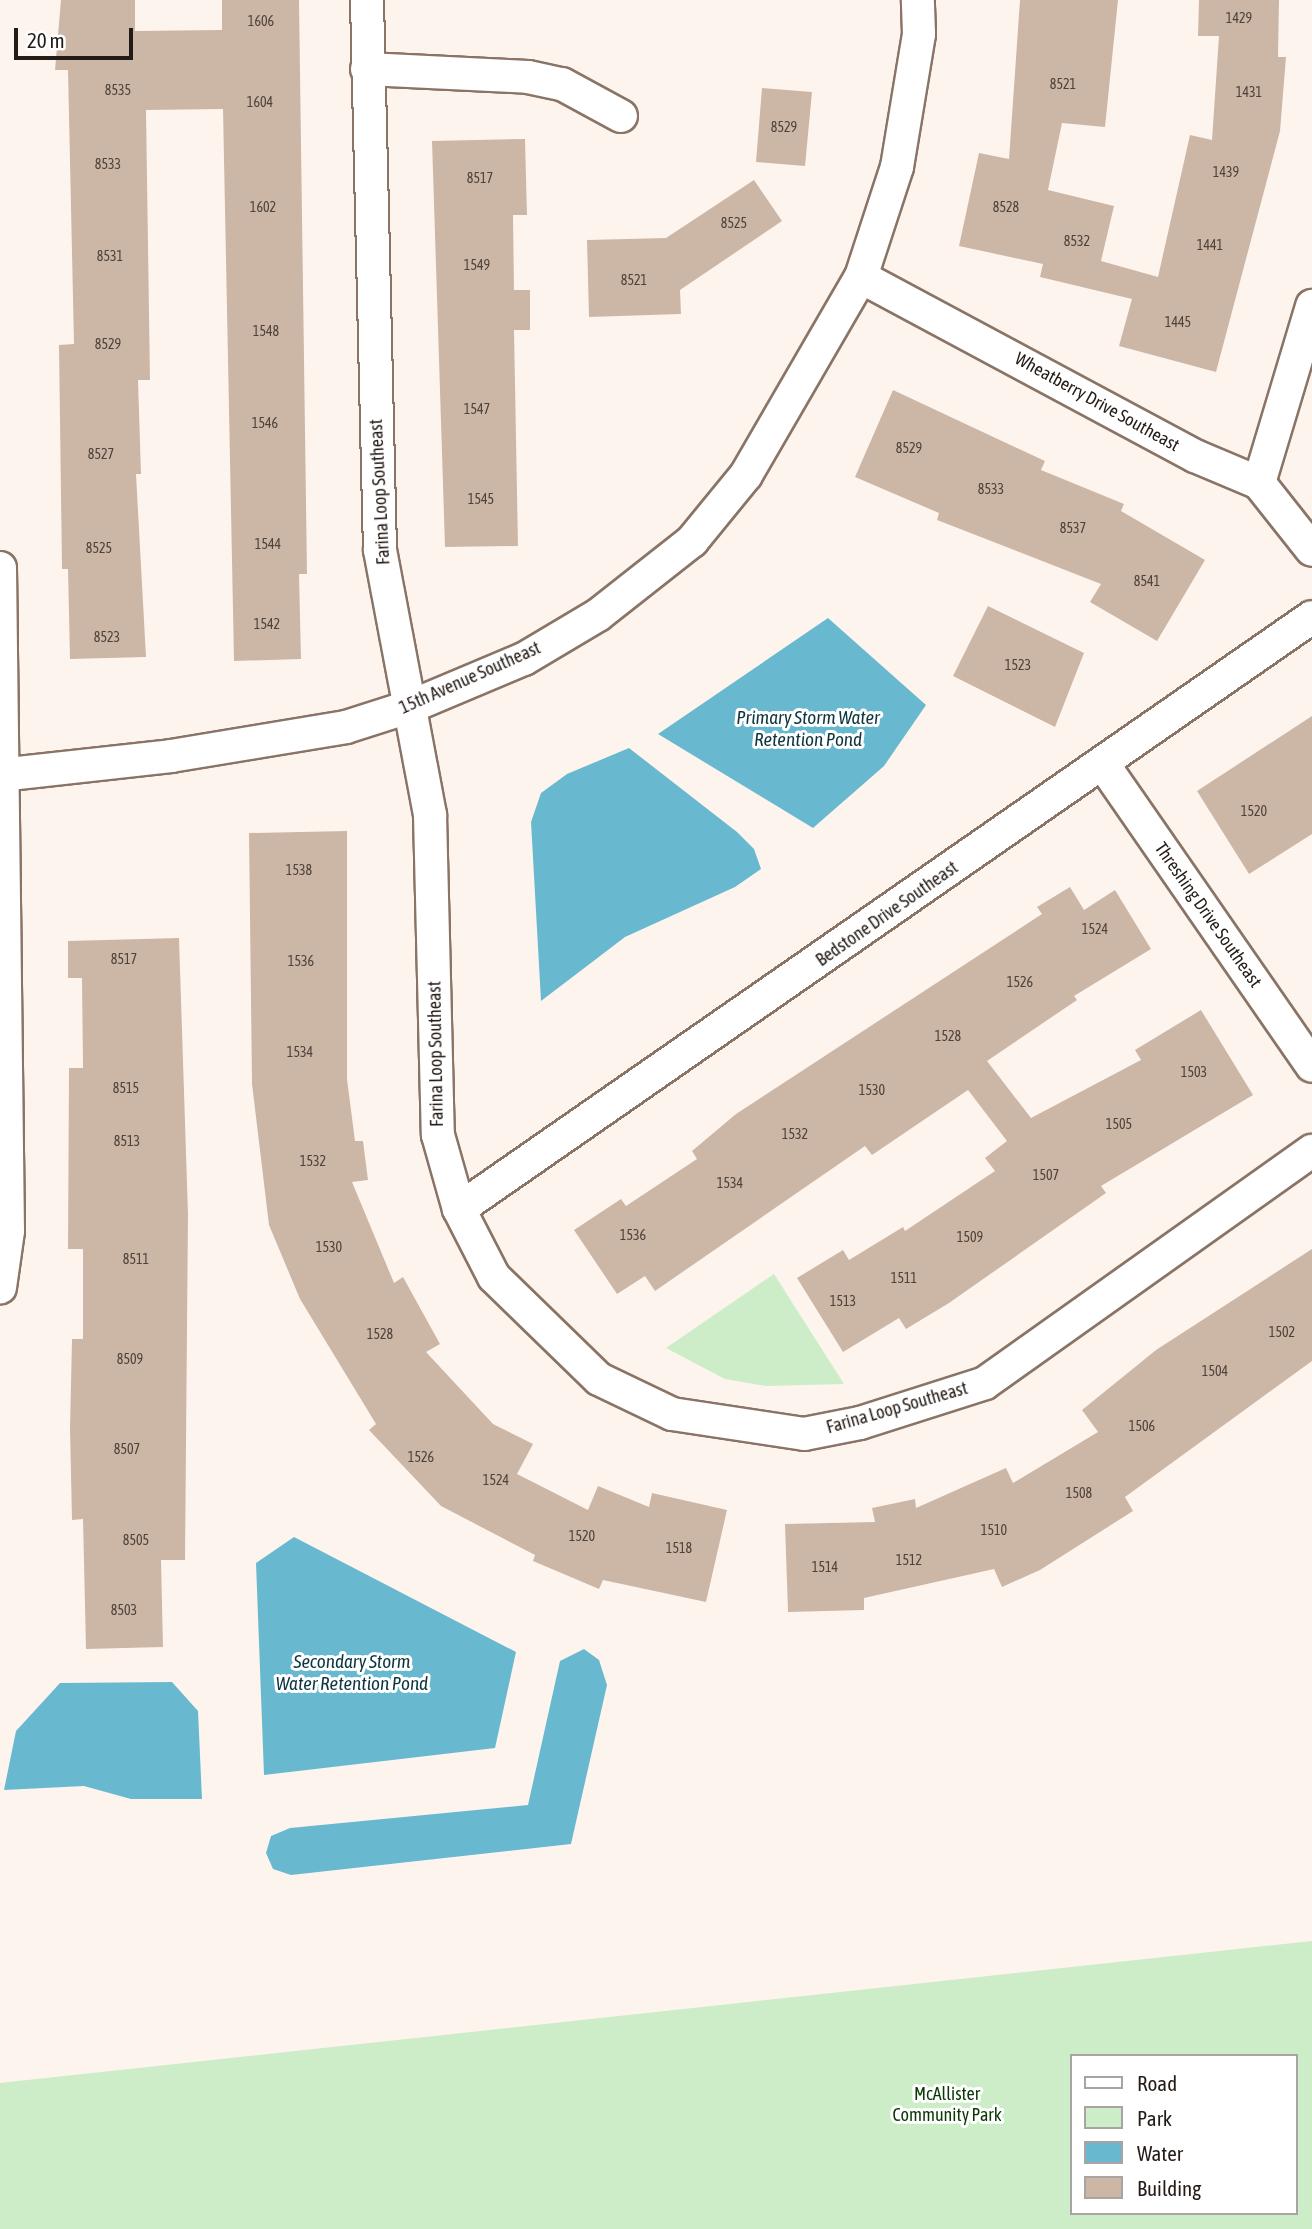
<!DOCTYPE html>
<html>
<head>
<meta charset="utf-8">
<style>
  body { margin:0 }
  #map { position:relative; width:1312px; height:2229px; overflow:hidden; background:#fef4ee; font-family:"Asap Condensed",sans-serif }
  div>[style] { position:absolute }
  [style*='--x'] { left:calc(var(--x)*1px); top:calc(var(--y)*1px); width:calc(var(--w)*1px); rotate:calc(var(--a)*1deg) }
  .green>* { inset:0; background:#ccedc7 }
  .water>* { inset:0; background:#68b9d0 }
  .building>* { inset:0; background:#ccb7a7 }
  .roads { filter:drop-shadow(2px 0 #897466) drop-shadow(-2px 0 #897466) drop-shadow(0 2px #897466) drop-shadow(0 -2px #897466) }
  .street>* { height:32px; margin:-16px; padding:0 16px; transform-origin:16px; border-radius:16px; background:#fff }
  span { translate:-50% -50%; white-space:nowrap; text-align:center; line-height:1.15; -webkit-text-stroke:6px #fff; paint-order:stroke }
  .number-label { font-size:14px; color:#4e423a }
  .number-label span { -webkit-text-stroke-width:0 }
  .street-label { font-size:18px; color:#241b16 }
  .park-label { font-size:18px; color:#093805 }
  .water-label { font-size:19px; color:#0e363f; font-style:italic }
  .legend { position:absolute; left:1070px; top:2054px; width:228px; height:161px; box-sizing:border-box; background:#fff; border:2px solid #a7a4a2; margin:0; padding:9px 12px; list-style:none; font-size:21px; color:#241b16 }
  .legend li { display:flex; align-items:center; gap:14px; height:35px }
  .legend b { width:35px; border:2px solid #a7a4a2 }
  .scale { position:absolute; left:14px; top:28px; width:119px; height:32px; box-sizing:border-box; border:4px solid #241b16; border-top:0; padding-left:9px; font-size:21px; line-height:24px; white-space:nowrap; color:#241b16; -webkit-text-stroke:5px #fff; paint-order:stroke }
</style>
</head>
<body>
<div id="map">
  <div class="green">
    <i style="clip-path:polygon(774px 1274px,844px 1384px,766px 1386px,725px 1379px,666px 1348px)"></i>
    <i style="clip-path:polygon(evenodd,1312px 1941px,1312px 2229px,0 2229px,0 2083px,1312px 1941px,1072px 2056px,1296px 2056px,1296px 2213px,1072px 2213px,1072px 2056px)"></i>
  </div>
  <div class="water">
    <i style="clip-path:polygon(828px 618px,926px 705px,884px 766px,813px 828px,658px 734px)"></i>
    <i style="clip-path:polygon(629px 748px,737px 832px,754px 849px,761px 869px,735px 887px,625px 937px,541px 1001px,531px 822px,541px 793px,567px 774px)"></i>
    <i style="clip-path:polygon(294px 1537px,516px 1652px,495px 1748px,264px 1775px,256px 1563px)"></i>
    <i style="clip-path:polygon(584px 1649px,599px 1660px,607px 1685px,571px 1844px,291px 1875px,273px 1869px,266px 1853px,271px 1836px,290px 1828px,528px 1805px,560px 1661px)"></i>
    <i style="clip-path:polygon(172px 1682px,198px 1711px,202px 1799px,131px 1799px,84px 1786px,4px 1790px,16px 1731px,60px 1683px)"></i>
  </div>
  <div class="building">
    <i style="clip-path:polygon(61px 0,135px 0,135px 31px,222px 30px,222px 0,299px 0,307px 574px,299px 574px,301px 659px,234px 661px,223px 109px,146px 110px,150px 380px,138px 380px,141px 474px,136px 474px,146px 657px,70px 659px,68px 569px,62px 569px,59px 345px,74px 344px,68px 70px,55px 70px)"></i>
    <i style="clip-path:polygon(1020px 0,1118px 0,1105px 127px,1062px 123px,1048px 190px,1114px 206px,1101px 261px,1158px 277px,1190px 135px,1212px 140px,1219px 36px,1198px 36px,1199px 0,1279px 0,1278px 57px,1286px 57px,1280px 131px,1216px 372px,1119px 346px,1132px 299px,1040px 277px,1043px 264px,959px 246px,979px 153px,1009px 159px)"></i>
    <i style="clip-path:polygon(762px 88px,812px 92px,805px 166px,756px 162px)"></i>
    <i style="clip-path:polygon(525px 139px,527px 215px,513px 215px,514px 290px,530px 290px,530px 330px,514px 330px,518px 546px,445px 547px,432px 141px)"></i>
    <i style="clip-path:polygon(754px 180px,782px 221px,680px 290px,681px 314px,589px 317px,587px 240px,666px 238px)"></i>
    <i style="clip-path:polygon(893px 390px,1045px 461px,1041px 470px,1124px 504px,1121px 511px,1205px 560px,1157px 641px,1090px 602px,1101px 584px,937px 520px,939px 513px,855px 477px)"></i>
    <i style="clip-path:polygon(988px 606px,1084px 653px,1055px 727px,953px 676px)"></i>
    <i style="clip-path:polygon(1312px 716px,1312px 834px,1249px 874px,1197px 791px)"></i>
    <i style="clip-path:polygon(347px 831px,347px 1079px,355px 1141px,363px 1141px,368px 1180px,352px 1182px,394px 1283px,403px 1277px,440px 1344px,426px 1352px,493px 1424px,533px 1444px,517px 1474px,588px 1510px,598px 1486px,649px 1507px,652px 1493px,727px 1510px,706px 1602px,603px 1580px,599px 1589px,533px 1561px,535px 1555px,441px 1506px,369px 1430px,376px 1424px,300px 1299px,269px 1225px,252px 1084px,249px 833px)"></i>
    <i style="clip-path:polygon(1070px 887px,1084px 910px,1115px 890px,1151px 949px,1074px 996px,1077px 1000px,987px 1061px,1031px 1118px,1141px 1060px,1135px 1050px,1201px 1010px,1253px 1095px,1101px 1186px,1106px 1193px,949px 1303px,906px 1329px,899px 1318px,843px 1352px,797px 1278px,843px 1250px,849px 1260px,903px 1227px,905px 1231px,995px 1171px,985px 1158px,1007px 1141px,968px 1090px,872px 1155px,865px 1146px,655px 1291px,645px 1276px,617px 1294px,574px 1230px,621px 1199px,626px 1206px,697px 1159px,692px 1151px,736px 1114px,1042px 914px,1037px 907px)"></i>
    <i style="clip-path:polygon(179px 938px,188px 1214px,185px 1560px,161px 1560px,163px 1647px,86px 1649px,83px 1519px,72px 1520px,70px 1429px,72px 1339px,83px 1339px,83px 1249px,68px 1249px,69px 1068px,83px 1068px,82px 978px,68px 978px,68px 941px)"></i>
    <i style="clip-path:polygon(1312px 1249px,1312px 1361px,1125px 1497px,1133px 1511px,1040px 1570px,1002px 1587px,994px 1569px,864px 1598px,864px 1610px,788px 1612px,785px 1524px,875px 1522px,872px 1508px,915px 1499px,916px 1508px,1006px 1468px,1013px 1483px,1098px 1432px,1082px 1410px,1156px 1350px)"></i>
  </div>
  <div class="roads">
    <div class="street">
      <i style="--x:367;--y:0;--w:550;--a:88.65"></i>
      <i style="--x:380;--y:550;--w:270;--a:79.3"></i>
      <i style="--x:430;--y:815;--w:320;--a:88.6"></i>
      <i style="--x:438;--y:1135;--w:77;--a:74.2"></i>
      <i style="--x:459;--y:1209;--w:76;--a:62.8"></i>
      <i style="--x:494;--y:1277;--w:146;--a:44.2"></i>
      <i style="--x:599;--y:1379;--w:81;--a:25.6"></i>
      <i style="--x:672;--y:1414;--w:134;--a:8.6"></i>
      <i style="--x:804;--y:1434;--w:57;--a:-11.1"></i>
      <i style="--x:860;--y:1423;--w:131;--a:-17.7"></i>
      <i style="--x:985;--y:1383;--w:401;--a:-35.4"></i>
      <i style="--x:367;--y:69;--w:161;--a:2.8"></i>
      <i style="--x:528;--y:77;--w:35;--a:12"></i>
      <i style="--x:562;--y:84;--w:67;--a:28.5"></i>
      <i style="--x:861;--y:277;--w:379;--a:28.2"></i>
      <i style="--x:1195;--y:456;--w:69;--a:22.9"></i>
      <i style="--x:1259;--y:483;--w:85;--a:51.7"></i>
      <i style="--x:1259;--y:483;--w:185;--a:-73.3"></i>
      <i style="--x:0;--y:568;--w:663;--a:89.31"></i>
      <i style="--x:8;--y:1231;--w:57;--a:98.1"></i>
      <i style="--x:1103;--y:764;--w:367;--a:55.3"></i>
      <i style="--x:0;--y:775;--w:172;--a:-6.3"></i>
      <i style="--x:171;--y:756;--w:177;--a:-9.4"></i>
      <i style="--x:346;--y:727;--w:69;--a:-17.7"></i>
      <i style="--x:412;--y:706;--w:121;--a:-22.8"></i>
      <i style="--x:524;--y:659;--w:86;--a:-30.7"></i>
      <i style="--x:598;--y:615;--w:120;--a:-38.2"></i>
      <i style="--x:692;--y:541;--w:85;--a:-50.7"></i>
      <i style="--x:746;--y:475;--w:229;--a:-59.9"></i>
      <i style="--x:861;--y:277;--w:116;--a:-71.9"></i>
      <i style="--x:897;--y:167;--w:135;--a:-80.6"></i>
      <i style="--x:919;--y:34;--w:34;--a:-92"></i>
      <i style="--x:459;--y:1209;--w:1038;--a:-34.76"></i>
    </div>
  </div>
  <div class="number-label">
    <span style="left:1239px;top:18px">1429</span>
    <span style="left:261px;top:21px">1606</span>
    <span style="left:1063px;top:84px">8521</span>
    <span style="left:118px;top:90px">8535</span>
    <span style="left:1249px;top:92px">1431</span>
    <span style="left:260px;top:102px">1604</span>
    <span style="left:784px;top:127px">8529</span>
    <span style="left:108px;top:164px">8533</span>
    <span style="left:1226px;top:172px">1439</span>
    <span style="left:480px;top:178px">8517</span>
    <span style="left:263px;top:207px">1602</span>
    <span style="left:1006px;top:207px">8528</span>
    <span style="left:734px;top:223px">8525</span>
    <span style="left:1077px;top:241px">8532</span>
    <span style="left:1210px;top:245px">1441</span>
    <span style="left:110px;top:256px">8531</span>
    <span style="left:477px;top:265px">1549</span>
    <span style="left:634px;top:280px">8521</span>
    <span style="left:1178px;top:322px">1445</span>
    <span style="left:266px;top:331px">1548</span>
    <span style="left:108px;top:344px">8529</span>
    <span style="left:477px;top:409px">1547</span>
    <span style="left:265px;top:423px">1546</span>
    <span style="left:909px;top:448px">8529</span>
    <span style="left:101px;top:454px">8527</span>
    <span style="left:991px;top:489px">8533</span>
    <span style="left:481px;top:499px">1545</span>
    <span style="left:1073px;top:528px">8537</span>
    <span style="left:268px;top:544px">1544</span>
    <span style="left:99px;top:548px">8525</span>
    <span style="left:1147px;top:581px">8541</span>
    <span style="left:267px;top:624px">1542</span>
    <span style="left:107px;top:637px">8523</span>
    <span style="left:1018px;top:665px">1523</span>
    <span style="left:1254px;top:811px">1520</span>
    <span style="left:299px;top:870px">1538</span>
    <span style="left:1095px;top:929px">1524</span>
    <span style="left:124px;top:959px">8517</span>
    <span style="left:301px;top:961px">1536</span>
    <span style="left:1020px;top:982px">1526</span>
    <span style="left:948px;top:1036px">1528</span>
    <span style="left:300px;top:1052px">1534</span>
    <span style="left:1194px;top:1072px">1503</span>
    <span style="left:126px;top:1088px">8515</span>
    <span style="left:872px;top:1090px">1530</span>
    <span style="left:1119px;top:1124px">1505</span>
    <span style="left:795px;top:1134px">1532</span>
    <span style="left:127px;top:1141px">8513</span>
    <span style="left:313px;top:1161px">1532</span>
    <span style="left:1046px;top:1175px">1507</span>
    <span style="left:730px;top:1183px">1534</span>
    <span style="left:633px;top:1235px">1536</span>
    <span style="left:970px;top:1237px">1509</span>
    <span style="left:329px;top:1247px">1530</span>
    <span style="left:136px;top:1259px">8511</span>
    <span style="left:904px;top:1278px">1511</span>
    <span style="left:843px;top:1301px">1513</span>
    <span style="left:1282px;top:1332px">1502</span>
    <span style="left:380px;top:1334px">1528</span>
    <span style="left:130px;top:1359px">8509</span>
    <span style="left:1215px;top:1371px">1504</span>
    <span style="left:1142px;top:1426px">1506</span>
    <span style="left:127px;top:1449px">8507</span>
    <span style="left:421px;top:1457px">1526</span>
    <span style="left:496px;top:1480px">1524</span>
    <span style="left:1079px;top:1493px">1508</span>
    <span style="left:994px;top:1530px">1510</span>
    <span style="left:582px;top:1536px">1520</span>
    <span style="left:136px;top:1540px">8505</span>
    <span style="left:679px;top:1548px">1518</span>
    <span style="left:909px;top:1560px">1512</span>
    <span style="left:825px;top:1567px">1514</span>
    <span style="left:124px;top:1610px">8503</span>
  </div>
  <div class="street-label">
    <span style="left:1097px;top:402px;rotate:29deg">Wheatberry Drive Southeast</span>
    <span style="left:380px;top:492px;rotate:-93deg">Farina Loop Southeast</span>
    <span style="left:470px;top:678px;rotate:-24deg">15th Avenue Southeast</span>
    <span style="left:887px;top:914px;rotate:-35deg">Bedstone Drive Southeast</span>
    <span style="left:1208px;top:915px;rotate:55deg">Threshing Drive Southeast</span>
    <span style="left:436px;top:1054px;rotate:-91deg">Farina Loop Southeast</span>
    <span style="left:897px;top:1408px;rotate:-16deg">Farina Loop Southeast</span>
  </div>
  <div class="park-label">
    <span style="left:947px;top:2105px">McAllister<br>Community Park</span>
  </div>
  <div class="water-label">
    <span style="left:808px;top:729px">Primary Storm Water<br>Retention Pond</span>
    <span style="left:352px;top:1673px">Secondary Storm<br>Water Retention Pond</span>
  </div>
  <ul class="legend">
  <li><b style="height:9px;background:#fff"></b>Road</li>
  <li><b style="height:19px;background:#ccedc7"></b>Park</li>
  <li><b style="height:19px;background:#68b9d0"></b>Water</li>
  <li><b style="height:19px;background:#ccb7a7"></b>Building</li>
  </ul>
  <div class="scale">20 m</div>
</div>
</body>
</html>
